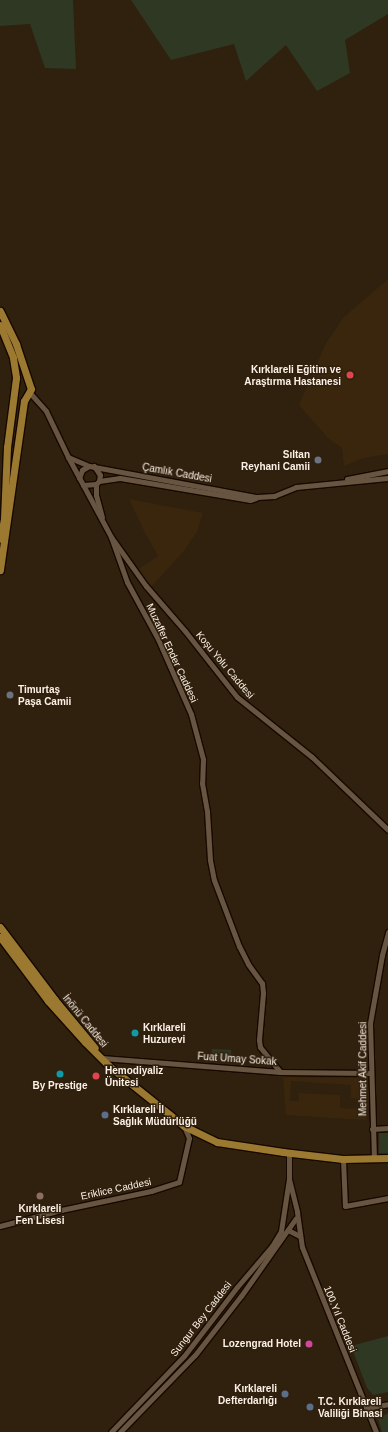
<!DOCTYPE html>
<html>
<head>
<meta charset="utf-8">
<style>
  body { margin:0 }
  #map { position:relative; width:388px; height:1432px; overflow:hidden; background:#30200e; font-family:Helvetica,sans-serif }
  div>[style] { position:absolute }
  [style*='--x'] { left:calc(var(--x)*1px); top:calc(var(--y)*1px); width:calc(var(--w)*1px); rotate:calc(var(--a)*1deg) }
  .built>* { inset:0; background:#3a260d }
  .green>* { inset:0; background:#2f3823 }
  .roads { filter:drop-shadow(1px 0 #170900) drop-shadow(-1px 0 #170900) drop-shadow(0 1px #170900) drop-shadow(0 -1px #170900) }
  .minor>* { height:5px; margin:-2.5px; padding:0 2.5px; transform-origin:2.5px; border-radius:2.5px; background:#675541 }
  .major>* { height:7px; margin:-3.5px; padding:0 3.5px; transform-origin:3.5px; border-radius:3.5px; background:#9c7930 }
  .dots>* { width:11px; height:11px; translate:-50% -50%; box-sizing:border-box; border:2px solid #30200e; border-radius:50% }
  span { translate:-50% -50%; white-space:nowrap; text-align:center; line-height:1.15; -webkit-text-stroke:3px #30200e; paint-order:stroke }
  .poi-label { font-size:10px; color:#fcf1e6; font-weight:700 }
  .right { translate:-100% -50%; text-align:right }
  .left { translate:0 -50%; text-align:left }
  .street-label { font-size:10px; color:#fcf1e6 }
</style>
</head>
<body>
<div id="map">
  <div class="built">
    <i style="clip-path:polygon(388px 279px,388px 454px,363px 458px,344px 466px,342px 448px,328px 438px,299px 405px,325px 345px,343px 318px)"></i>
    <i style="clip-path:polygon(129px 499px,203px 513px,197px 532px,183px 552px,149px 589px,136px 571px,158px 556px,144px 531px)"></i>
    <i style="clip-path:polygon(evenodd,283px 1077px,365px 1078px,366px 1120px,286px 1115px,283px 1077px,291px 1081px,351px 1085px,351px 1098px,364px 1099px,364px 1109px,340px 1108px,340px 1095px,299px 1093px,299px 1101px,290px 1101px,291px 1081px)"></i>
  </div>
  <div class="green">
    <i style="clip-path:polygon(0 0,73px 0,76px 69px,45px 68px,30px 24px,0 26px)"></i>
    <i style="clip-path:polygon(131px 0,388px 0,388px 14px,345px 40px,350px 73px,317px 91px,286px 45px,246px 81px,234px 44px,171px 60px)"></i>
    <i style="clip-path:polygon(212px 1049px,231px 1050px,231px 1061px,211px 1060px)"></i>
    <i style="clip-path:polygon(379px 1133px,388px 1133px,388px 1153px,379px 1153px)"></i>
    <i style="clip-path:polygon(388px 1336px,388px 1392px,373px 1395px,367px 1388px,351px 1346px)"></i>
    <i style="clip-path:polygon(388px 1413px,388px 1432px,382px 1432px,378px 1419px)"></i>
  </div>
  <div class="roads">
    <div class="minor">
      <i style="--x:30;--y:393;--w:24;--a:48"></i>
      <i style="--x:46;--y:411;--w:51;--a:64.4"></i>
      <i style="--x:68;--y:457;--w:91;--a:61.7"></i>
      <i style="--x:111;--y:537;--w:60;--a:54.5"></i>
      <i style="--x:146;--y:586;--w:60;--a:49.1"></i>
      <i style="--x:185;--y:631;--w:84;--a:51.8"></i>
      <i style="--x:237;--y:697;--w:96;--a:38.7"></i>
      <i style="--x:312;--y:757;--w:105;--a:43.8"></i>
      <i style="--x:68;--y:457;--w:23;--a:23"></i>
      <i style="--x:89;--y:466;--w:171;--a:10.5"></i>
      <i style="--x:257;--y:497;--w:17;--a:-3"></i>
      <i style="--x:274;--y:496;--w:24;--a:-22"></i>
      <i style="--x:296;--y:487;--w:92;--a:-5.6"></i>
      <i style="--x:79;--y:478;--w:9;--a:-69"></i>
      <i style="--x:82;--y:470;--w:8;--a:-30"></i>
      <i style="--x:347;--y:479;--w:42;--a:-11"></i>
      <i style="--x:99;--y:481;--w:21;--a:-8"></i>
      <i style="--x:120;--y:478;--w:132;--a:9.6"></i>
      <i style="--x:250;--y:500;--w:6;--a:-18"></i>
      <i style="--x:96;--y:484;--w:11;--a:90"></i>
      <i style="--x:96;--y:495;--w:23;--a:75"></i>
      <i style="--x:83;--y:485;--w:13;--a:-4"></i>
      <i style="--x:96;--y:484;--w:4;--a:-45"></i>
      <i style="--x:99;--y:481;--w:6;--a:-81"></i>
      <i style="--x:100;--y:475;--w:11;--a:-124"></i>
      <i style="--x:111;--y:537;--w:48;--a:70.4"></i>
      <i style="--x:127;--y:582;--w:65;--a:61.5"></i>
      <i style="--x:158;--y:639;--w:82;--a:66.3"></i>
      <i style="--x:191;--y:714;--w:47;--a:75.1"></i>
      <i style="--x:203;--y:759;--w:24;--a:92"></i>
      <i style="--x:202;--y:783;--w:28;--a:80"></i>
      <i style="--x:207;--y:811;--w:49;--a:86.5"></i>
      <i style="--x:210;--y:860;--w:20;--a:79"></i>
      <i style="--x:214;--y:880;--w:71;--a:69.3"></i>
      <i style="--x:239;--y:946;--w:20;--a:63"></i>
      <i style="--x:248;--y:964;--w:24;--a:54"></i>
      <i style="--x:262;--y:983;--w:10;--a:84"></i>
      <i style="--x:263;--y:993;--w:47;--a:94.9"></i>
      <i style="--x:259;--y:1040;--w:7;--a:82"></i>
      <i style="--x:260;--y:1047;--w:32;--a:51"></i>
      <i style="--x:102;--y:1058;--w:179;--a:4.5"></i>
      <i style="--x:280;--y:1072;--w:90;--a:0.6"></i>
      <i style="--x:372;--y:1129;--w:16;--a:-4"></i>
      <i style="--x:289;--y:1153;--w:26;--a:90"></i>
      <i style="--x:289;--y:1179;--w:34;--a:76"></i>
      <i style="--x:297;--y:1212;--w:35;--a:82"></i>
      <i style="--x:302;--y:1247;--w:199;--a:68.2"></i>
      <i style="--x:343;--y:1159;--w:47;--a:87.6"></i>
      <i style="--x:345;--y:1206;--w:44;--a:-10.5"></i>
      <i style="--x:374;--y:1159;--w:136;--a:-91.7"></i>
      <i style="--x:370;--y:1023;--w:69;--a:-80"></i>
      <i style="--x:382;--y:955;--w:24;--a:-75"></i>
      <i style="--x:0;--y:1226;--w:63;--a:-14.7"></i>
      <i style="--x:61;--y:1210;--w:92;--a:-11.9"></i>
      <i style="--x:151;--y:1191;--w:29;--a:-18"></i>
      <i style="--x:179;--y:1182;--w:45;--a:-77.2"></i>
      <i style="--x:189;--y:1138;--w:13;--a:-113"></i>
      <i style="--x:288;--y:1230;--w:13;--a:27"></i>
      <i style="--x:366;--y:1408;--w:22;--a:-10"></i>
      <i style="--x:111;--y:1432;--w:105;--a:-46.2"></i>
      <i style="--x:184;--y:1356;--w:87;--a:-52.5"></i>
      <i style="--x:237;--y:1287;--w:54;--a:-49.5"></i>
      <i style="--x:272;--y:1246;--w:17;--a:-59"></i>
      <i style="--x:281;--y:1231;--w:53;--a:-81.3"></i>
      <i style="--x:120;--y:1432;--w:107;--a:-45.8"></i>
      <i style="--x:195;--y:1355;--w:75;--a:-52.1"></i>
      <i style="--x:241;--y:1296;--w:95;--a:-54.8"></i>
    </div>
    <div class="major">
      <i style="--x:0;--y:311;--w:37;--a:64"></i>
      <i style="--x:16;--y:344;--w:47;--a:71.6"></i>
      <i style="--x:31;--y:389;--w:14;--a:120"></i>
      <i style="--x:24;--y:401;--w:171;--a:98.1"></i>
      <i style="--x:0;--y:325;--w:35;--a:68"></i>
      <i style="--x:13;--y:358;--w:20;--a:81"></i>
      <i style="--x:16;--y:378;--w:70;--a:97.4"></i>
      <i style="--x:7;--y:447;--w:72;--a:92.4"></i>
      <i style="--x:4;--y:519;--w:20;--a:101"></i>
      <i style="--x:0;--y:927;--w:91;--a:53"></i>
      <i style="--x:55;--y:1000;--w:62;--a:50.2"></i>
      <i style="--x:0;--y:937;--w:80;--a:53.1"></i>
      <i style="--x:48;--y:1001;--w:55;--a:47.9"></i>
      <i style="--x:85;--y:1042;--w:34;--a:45"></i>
      <i style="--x:109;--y:1066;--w:96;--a:38.7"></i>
      <i style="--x:184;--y:1126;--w:37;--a:26"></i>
      <i style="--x:217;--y:1142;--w:67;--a:8.6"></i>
      <i style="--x:283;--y:1152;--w:60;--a:6.7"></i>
      <i style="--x:343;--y:1159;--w:45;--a:-1.3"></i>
    </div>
  </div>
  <div class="dots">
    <i style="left:350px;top:375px;background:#e0444e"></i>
    <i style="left:318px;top:460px;background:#6b7280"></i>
    <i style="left:10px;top:695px;background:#6b7280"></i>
    <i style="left:135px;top:1033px;background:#0f9aa8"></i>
    <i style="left:60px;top:1074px;background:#0f9aa8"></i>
    <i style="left:96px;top:1076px;background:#e0444e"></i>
    <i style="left:105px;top:1115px;background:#5c6f8a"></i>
    <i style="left:40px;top:1196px;background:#8d6e63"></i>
    <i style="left:309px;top:1344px;background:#d1479c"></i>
    <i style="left:285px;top:1394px;background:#5c6f8a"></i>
    <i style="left:310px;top:1407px;background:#5c6f8a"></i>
  </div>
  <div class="poi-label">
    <span class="right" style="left:341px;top:375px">Kırklareli Eğitim ve<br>Araştırma Hastanesi</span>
    <span class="right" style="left:310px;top:460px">Sıltan<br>Reyhani Camii</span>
    <span class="left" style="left:18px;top:695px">Timurtaş<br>Paşa Camii</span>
    <span class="left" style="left:143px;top:1033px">Kırklareli<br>Huzurevi</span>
    <span class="left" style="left:105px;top:1076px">Hemodiyaliz<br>Ünitesi</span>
    <span style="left:60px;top:1086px">By Prestige</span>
    <span class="left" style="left:113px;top:1115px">Kırklareli İl<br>Sağlık Müdürlüğü</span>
    <span style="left:40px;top:1214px">Kırklareli<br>Fen Lisesi</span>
    <span class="right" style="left:301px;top:1344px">Lozengrad Hotel</span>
    <span class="right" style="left:277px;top:1394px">Kırklareli<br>Defterdarlığı</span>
    <span class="left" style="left:318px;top:1407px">T.C. Kırklareli<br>Valiliği Binasi</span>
  </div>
  <div class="street-label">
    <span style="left:177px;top:473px;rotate:10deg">Çamlık Caddesi</span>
    <span style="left:172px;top:653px;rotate:65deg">Muzaffer Ender Caddesi</span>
    <span style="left:225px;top:665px;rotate:50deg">Koşu Yolu Caddesi</span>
    <span style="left:85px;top:1021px;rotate:51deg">İnönü Caddesi</span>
    <span style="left:237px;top:1059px;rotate:4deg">Fuat Umay Sokak</span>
    <span style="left:363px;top:1069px;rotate:-90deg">Mehmet Akif Caddesi</span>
    <span style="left:116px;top:1189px;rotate:-12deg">Eriklice Caddesi</span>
    <span style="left:201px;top:1319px;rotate:-52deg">Sungur Bey Caddesi</span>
    <span style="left:340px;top:1319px;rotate:68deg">100.Yıl Caddesi</span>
  </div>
</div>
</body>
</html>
